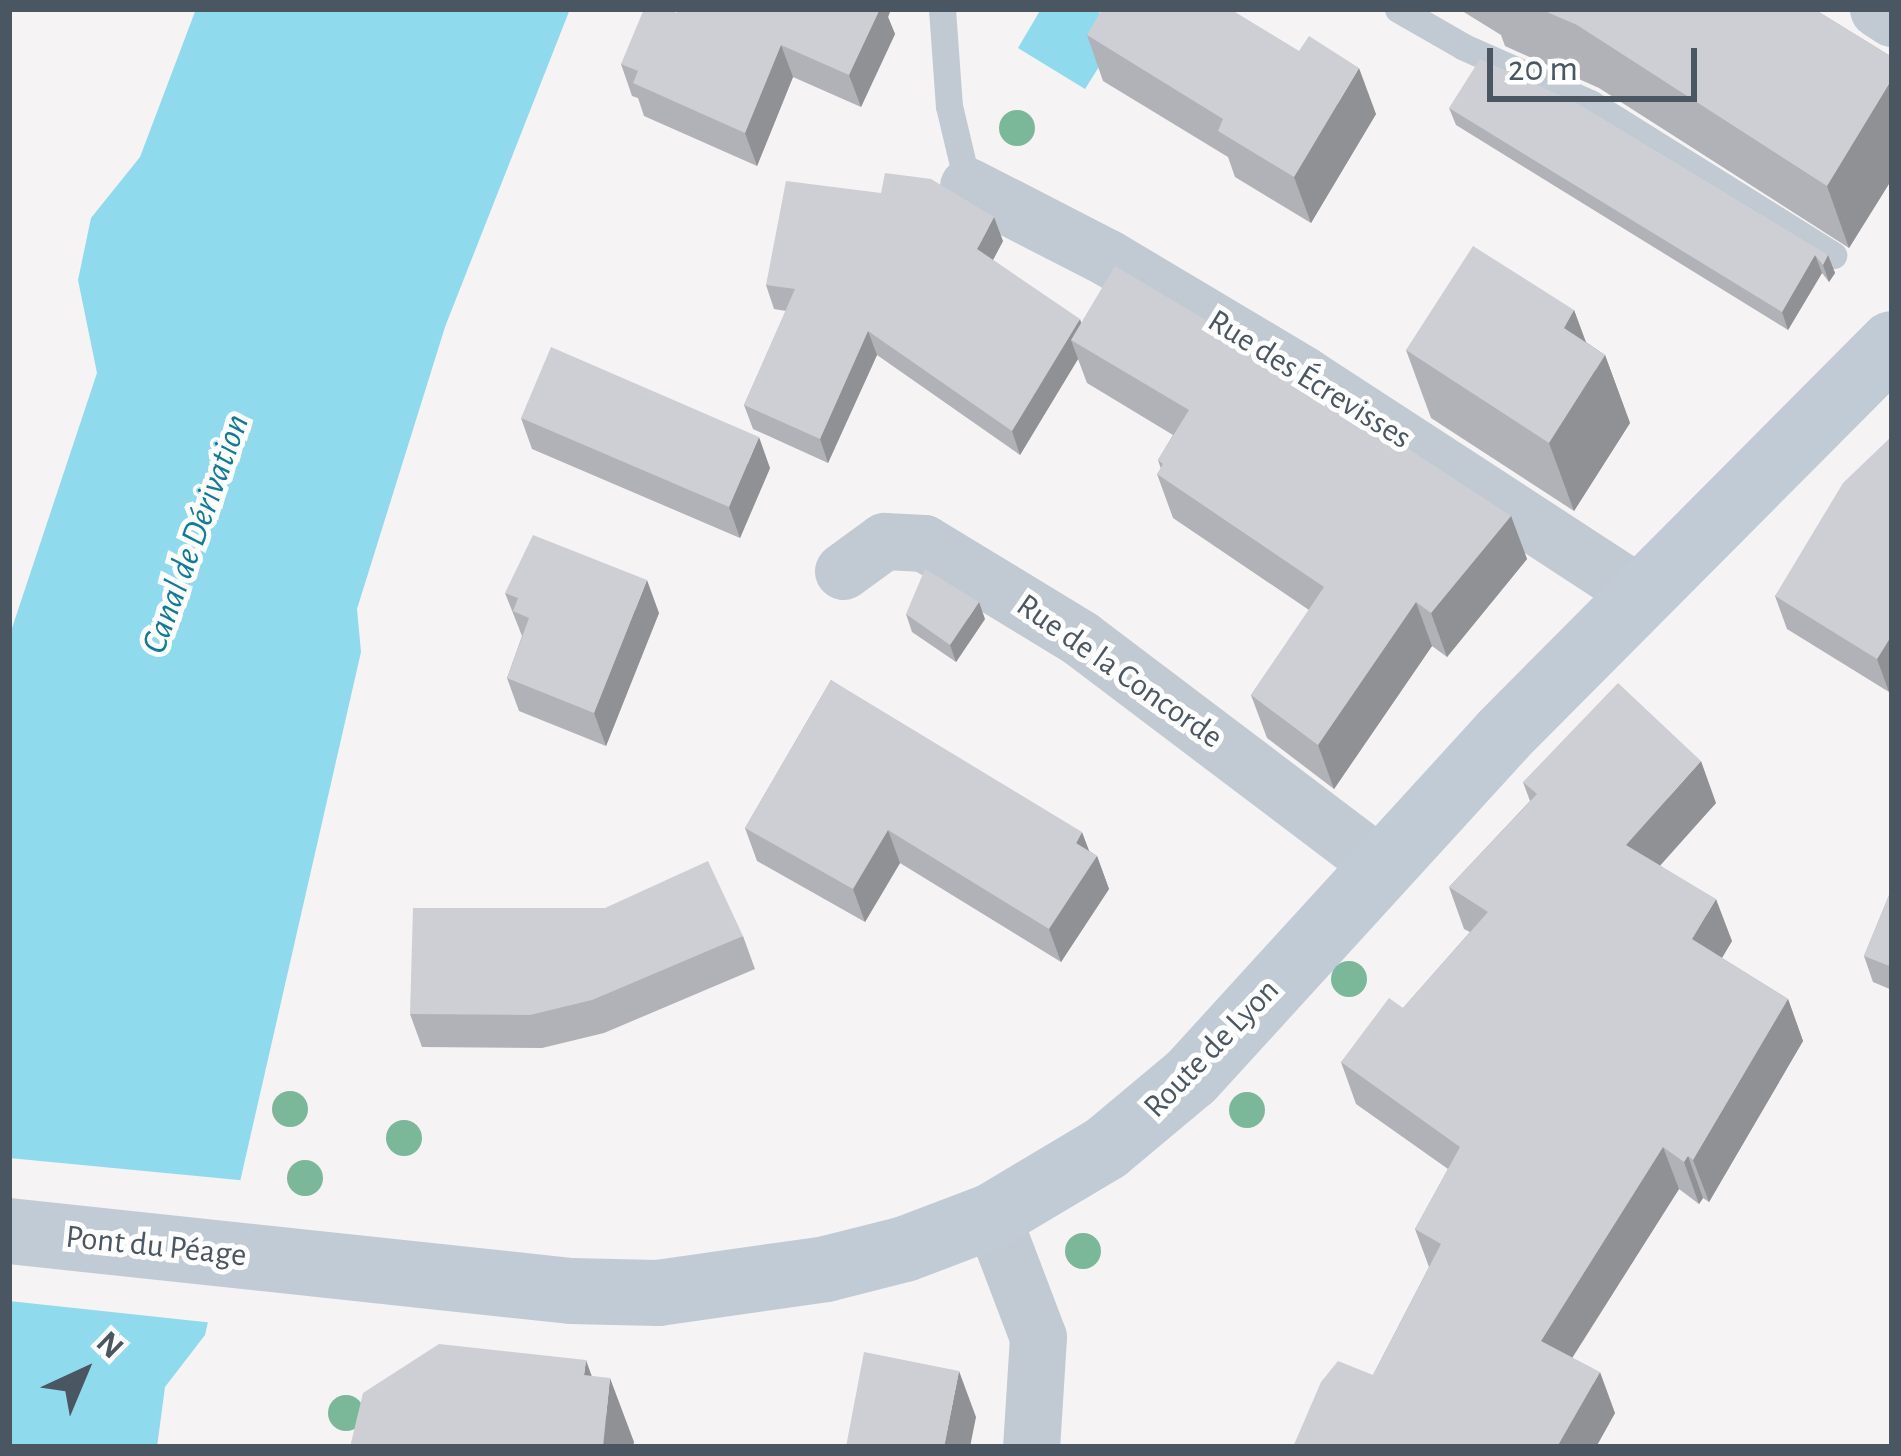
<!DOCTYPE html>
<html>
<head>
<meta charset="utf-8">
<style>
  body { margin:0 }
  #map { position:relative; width:1901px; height:1456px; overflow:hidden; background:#f5f3f3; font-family:"Alegreya Sans",sans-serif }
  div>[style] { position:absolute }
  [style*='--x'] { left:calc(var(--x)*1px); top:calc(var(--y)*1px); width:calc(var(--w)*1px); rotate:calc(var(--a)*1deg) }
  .water>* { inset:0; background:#90daee }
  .pier>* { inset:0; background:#f5f3f3 }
  .service>* { height:27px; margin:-13.5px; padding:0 13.5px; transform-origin:13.5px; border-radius:13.5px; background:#c1cad2 }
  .minor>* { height:57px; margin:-28.5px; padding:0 28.5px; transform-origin:28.5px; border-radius:28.5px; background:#c1cad2 }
  .secondary>* { height:66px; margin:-33px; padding:0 33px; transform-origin:33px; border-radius:33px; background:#c1cbd6 }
  .trees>* { width:36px; height:36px; margin:-18px; border-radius:50%; background:#7bb799 }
  .wall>* { inset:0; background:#b0b2b7 }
  .shaded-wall>* { inset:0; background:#909195 }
  .building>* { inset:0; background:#cdcfd5 }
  span { translate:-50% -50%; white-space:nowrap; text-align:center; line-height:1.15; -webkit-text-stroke:10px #fff; paint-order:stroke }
  .street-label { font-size:33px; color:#4a5661 }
  .water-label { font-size:36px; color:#0c7c9b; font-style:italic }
  .frame { position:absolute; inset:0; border:12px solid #4a5661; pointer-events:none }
  .north { position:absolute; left:24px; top:1312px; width:120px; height:120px; -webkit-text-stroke:9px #fff; paint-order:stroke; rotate:44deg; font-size:33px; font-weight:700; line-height:48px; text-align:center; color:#4a5661 }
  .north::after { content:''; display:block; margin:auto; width:42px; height:54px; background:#4a5661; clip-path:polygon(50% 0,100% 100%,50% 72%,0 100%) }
  .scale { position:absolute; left:1487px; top:48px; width:210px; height:54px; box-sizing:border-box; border:6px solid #4a5661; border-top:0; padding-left:15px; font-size:36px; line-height:42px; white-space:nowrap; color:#4a5661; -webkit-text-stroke:9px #fff; paint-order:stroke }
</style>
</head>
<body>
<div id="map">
  <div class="water">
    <i style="clip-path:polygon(196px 9px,570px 9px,445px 327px,357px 609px,361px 652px,205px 1335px,165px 1387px,157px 1447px,9px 1447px,9px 637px,97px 373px,78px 280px,91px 218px,140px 157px)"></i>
    <i style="clip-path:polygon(1041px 9px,1093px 9px,1124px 27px,1085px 89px,1018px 48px)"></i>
  </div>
  <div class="pier">
    <i style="clip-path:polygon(9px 1158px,249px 1181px,214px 1323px,9px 1301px)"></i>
  </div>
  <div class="service">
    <i style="--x:942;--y:9;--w:97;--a:85.9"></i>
    <i style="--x:949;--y:106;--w:82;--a:76.6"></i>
    <i style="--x:1398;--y:9;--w:76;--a:29.9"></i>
    <i style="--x:1464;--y:47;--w:138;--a:24"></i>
    <i style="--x:1590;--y:103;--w:287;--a:32"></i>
  </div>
  <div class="minor">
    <i style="--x:1878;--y:9;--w:17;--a:33"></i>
    <i style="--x:968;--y:186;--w:157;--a:27.2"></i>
    <i style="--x:1108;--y:258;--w:228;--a:30.8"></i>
    <i style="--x:1304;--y:375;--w:400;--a:33.1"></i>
    <i style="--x:843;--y:571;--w:51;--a:-36.2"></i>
    <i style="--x:884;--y:541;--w:40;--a:2.9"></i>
    <i style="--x:924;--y:543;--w:183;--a:31.3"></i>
    <i style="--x:1080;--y:638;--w:378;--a:37.1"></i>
    <i style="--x:992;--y:1216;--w:129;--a:69.2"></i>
    <i style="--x:1038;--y:1337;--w:110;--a:93.6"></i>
  </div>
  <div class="secondary">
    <i style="--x:9;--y:1231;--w:565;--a:6.09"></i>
    <i style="--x:571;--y:1291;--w:87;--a:1.3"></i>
    <i style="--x:658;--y:1293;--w:170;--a:-8.1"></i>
    <i style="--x:826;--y:1269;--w:81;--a:-14.2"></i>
    <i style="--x:905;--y:1249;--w:93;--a:-20.8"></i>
    <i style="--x:992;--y:1216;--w:133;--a:-30.8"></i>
    <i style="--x:1106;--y:1148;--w:111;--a:-39.9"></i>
    <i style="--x:1191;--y:1077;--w:464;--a:-47.6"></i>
    <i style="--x:1504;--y:734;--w:550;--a:-45.15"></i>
  </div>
  <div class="trees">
    <i style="left:1017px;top:128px"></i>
    <i style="left:1349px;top:979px"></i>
    <i style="left:290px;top:1109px"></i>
    <i style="left:1247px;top:1110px"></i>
    <i style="left:404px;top:1138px"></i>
    <i style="left:305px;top:1178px"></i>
    <i style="left:1083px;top:1251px"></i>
    <i style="left:346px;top:1413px"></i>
  </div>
  <div class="wall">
    <i style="clip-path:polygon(679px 9px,891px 9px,888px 17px,895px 34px,861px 107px,793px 77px,757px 166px,644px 116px,638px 98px,632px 96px,621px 64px,677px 13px)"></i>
    <i style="clip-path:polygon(1459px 9px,1814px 9px,1892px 57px,1892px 179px,1849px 248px,1599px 88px,1505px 46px,1501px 35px)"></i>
    <i style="clip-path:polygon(1087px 35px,1376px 114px,1311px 223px,1235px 177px,1228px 157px,1103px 81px)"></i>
    <i style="clip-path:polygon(1449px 108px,1828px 255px,1835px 273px,1829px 282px,1822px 273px,1788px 330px,1456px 125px)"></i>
    <i style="clip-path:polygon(1003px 241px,993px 260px,1081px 323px,1511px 516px,1527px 559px,1447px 657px,1432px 646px,1334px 789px,1267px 738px,1251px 695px,1309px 610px,1173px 518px,1157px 474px,1161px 469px,1158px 460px,1173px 435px,1087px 383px,1078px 359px,1020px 455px,877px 355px,828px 463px,753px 429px,744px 405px,786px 311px,774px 309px,766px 285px)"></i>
    <i style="clip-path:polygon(1574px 310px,1586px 342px,1605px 355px,1630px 423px,1574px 511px,1431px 418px,1406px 350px)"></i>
    <i style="clip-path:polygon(521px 418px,770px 468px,740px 538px,532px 449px)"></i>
    <i style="clip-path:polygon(1892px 436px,1892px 688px,1889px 692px,1787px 629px,1775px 596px)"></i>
    <i style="clip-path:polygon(505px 593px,659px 613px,606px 746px,519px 711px,507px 678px,522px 636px)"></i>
    <i style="clip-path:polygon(906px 614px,985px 619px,956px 662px,912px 632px)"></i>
    <i style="clip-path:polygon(831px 680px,1097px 856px,1109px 889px,1061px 962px,900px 863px,865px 922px,757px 861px,745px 828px)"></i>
    <i style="clip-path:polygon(1523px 782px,1716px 803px,1660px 865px,1732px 941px,1722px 958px,1788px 999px,1803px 1041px,1709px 1202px,1703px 1198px,1699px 1204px,1679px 1189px,1572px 1357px,1615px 1413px,1596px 1447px,1293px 1447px,1373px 1375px,1429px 1267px,1415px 1229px,1448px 1169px,1356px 1104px,1341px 1062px,1403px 1008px,1470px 932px,1464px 929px,1449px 887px,1530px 801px)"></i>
    <i style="clip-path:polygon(1892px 888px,1892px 990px,1873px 982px,1864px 956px)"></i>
    <i style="clip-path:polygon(743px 936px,755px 969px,604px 1033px,542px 1048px,422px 1047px,410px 1014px)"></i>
  </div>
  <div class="shaded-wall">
    <i style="clip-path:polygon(876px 9px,891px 9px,888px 17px,895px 34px,861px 107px,849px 75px)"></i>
    <i style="clip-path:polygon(781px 45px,793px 77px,757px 166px,745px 133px)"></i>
    <i style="clip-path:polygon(1359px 68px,1376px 114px,1311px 223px,1294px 177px)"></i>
    <i style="clip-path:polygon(1892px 79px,1892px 179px,1849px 248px,1827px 186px)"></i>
    <i style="clip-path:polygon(994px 217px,1003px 241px,986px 273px,977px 249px)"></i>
    <i style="clip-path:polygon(1815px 255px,1822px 273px,1788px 330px,1782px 312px)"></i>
    <i style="clip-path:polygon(1828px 255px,1835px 273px,1829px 282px,1823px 265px)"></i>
    <i style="clip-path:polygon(1574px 310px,1596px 370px,1605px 355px,1630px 423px,1574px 511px,1549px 443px,1564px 328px)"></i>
    <i style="clip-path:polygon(1080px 319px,1088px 343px,1071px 340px,1078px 359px,1020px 455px,1012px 431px)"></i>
    <i style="clip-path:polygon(868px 331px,877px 355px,828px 463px,820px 439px)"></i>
    <i style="clip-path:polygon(759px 437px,770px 468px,740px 538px,729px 507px)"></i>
    <i style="clip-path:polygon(1511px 516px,1527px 559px,1447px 657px,1431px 613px)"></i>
    <i style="clip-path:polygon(647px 580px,659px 613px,606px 746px,594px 713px)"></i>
    <i style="clip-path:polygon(979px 602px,985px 619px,956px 662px,950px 645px)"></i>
    <i style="clip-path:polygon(1416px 602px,1432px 646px,1334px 789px,1318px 745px)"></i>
    <i style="clip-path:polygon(1892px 635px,1892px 688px,1889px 692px,1877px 659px)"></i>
    <i style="clip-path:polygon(1701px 761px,1716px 803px,1641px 887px,1626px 845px)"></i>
    <i style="clip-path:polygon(888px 830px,900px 863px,865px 922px,853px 889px)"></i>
    <i style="clip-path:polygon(1082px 832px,1093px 861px,1097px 856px,1109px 889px,1061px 962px,1049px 929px,1076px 843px)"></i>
    <i style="clip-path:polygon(1716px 899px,1732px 941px,1708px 981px,1692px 939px)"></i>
    <i style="clip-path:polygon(1788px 999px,1803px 1041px,1709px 1202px,1693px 1160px)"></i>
    <i style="clip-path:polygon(1663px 1147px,1679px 1189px,1557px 1382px,1541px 1341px)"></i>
    <i style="clip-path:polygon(1688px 1156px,1703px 1198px,1699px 1204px,1684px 1162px)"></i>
    <i style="clip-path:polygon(586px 1360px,606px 1416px,610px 1378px,634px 1442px,633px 1447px,602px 1447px,584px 1375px)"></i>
    <i style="clip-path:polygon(959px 1371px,976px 1417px,970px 1447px,944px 1447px)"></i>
    <i style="clip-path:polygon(1600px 1372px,1615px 1413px,1596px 1447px,1557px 1447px)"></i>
  </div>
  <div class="building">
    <i style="clip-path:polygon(644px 9px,667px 9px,677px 13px,679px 9px,880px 9px,849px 75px,781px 45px,745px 133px,633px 83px,638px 71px,621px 64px)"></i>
    <i style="clip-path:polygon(1102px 9px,1230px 9px,1299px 51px,1309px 36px,1359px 68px,1294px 177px,1218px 131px,1223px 119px,1087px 35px)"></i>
    <i style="clip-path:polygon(1540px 9px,1814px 9px,1892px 57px,1892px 79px,1827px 186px,1577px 25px)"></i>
    <i style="clip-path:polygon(1480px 59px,1575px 102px,1828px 255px,1823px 265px,1815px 255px,1782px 312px,1449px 108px)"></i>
    <i style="clip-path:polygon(885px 173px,931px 179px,994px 217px,977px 249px,1080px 319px,1012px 431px,868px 331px,820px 439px,744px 405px,795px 289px,766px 285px,786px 181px,881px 193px)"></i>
    <i style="clip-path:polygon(1473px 246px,1574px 310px,1564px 328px,1605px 355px,1549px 443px,1406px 350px)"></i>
    <i style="clip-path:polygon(1115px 266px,1271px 359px,1511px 516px,1431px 613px,1416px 602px,1318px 745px,1251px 695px,1324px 587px,1157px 474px,1163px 464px,1158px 460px,1189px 410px,1071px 340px)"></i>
    <i style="clip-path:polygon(551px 347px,759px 437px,729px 507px,521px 418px)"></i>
    <i style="clip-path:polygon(1892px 436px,1892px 635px,1877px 659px,1775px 596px,1843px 483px)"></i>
    <i style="clip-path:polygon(533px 535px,647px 580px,594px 713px,507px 678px,529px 618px,513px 611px,518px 598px,505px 593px)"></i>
    <i style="clip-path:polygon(925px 569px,979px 602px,950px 645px,906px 614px)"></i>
    <i style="clip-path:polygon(831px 680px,1082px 832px,1076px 843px,1097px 856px,1049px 929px,888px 830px,853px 889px,745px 828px)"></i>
    <i style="clip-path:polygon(1618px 683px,1701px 761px,1626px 845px,1716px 899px,1692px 939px,1788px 999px,1693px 1160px,1688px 1156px,1684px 1162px,1663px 1147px,1541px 1341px,1600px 1372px,1557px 1447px,1293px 1447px,1321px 1382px,1338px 1361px,1373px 1375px,1441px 1244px,1415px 1229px,1460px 1147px,1341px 1062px,1389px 998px,1403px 1008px,1488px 912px,1449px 887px,1537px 794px,1523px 782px)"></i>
    <i style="clip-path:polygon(708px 861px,743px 936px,592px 1000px,530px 1015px,410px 1014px,413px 908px,605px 908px)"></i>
    <i style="clip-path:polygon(1892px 888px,1892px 967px,1864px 956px)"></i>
    <i style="clip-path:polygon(439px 1344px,586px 1360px,584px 1375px,610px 1378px,603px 1447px,350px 1447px,363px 1393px)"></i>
    <i style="clip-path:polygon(864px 1352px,959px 1371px,944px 1447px,846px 1447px)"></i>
  </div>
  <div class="street-label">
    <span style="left:1309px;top:380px;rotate:32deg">Rue des Écrevisses</span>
    <span style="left:1119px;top:672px;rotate:35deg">Rue de la Concorde</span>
    <span style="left:1212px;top:1049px;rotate:-46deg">Route de Lyon</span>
    <span style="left:156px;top:1247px;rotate:6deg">Pont du Péage</span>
  </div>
  <div class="water-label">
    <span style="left:196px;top:534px;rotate:-70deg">Canal de Dérivation</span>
  </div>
  <div class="frame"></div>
  <div class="north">N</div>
  <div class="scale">20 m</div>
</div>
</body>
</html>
